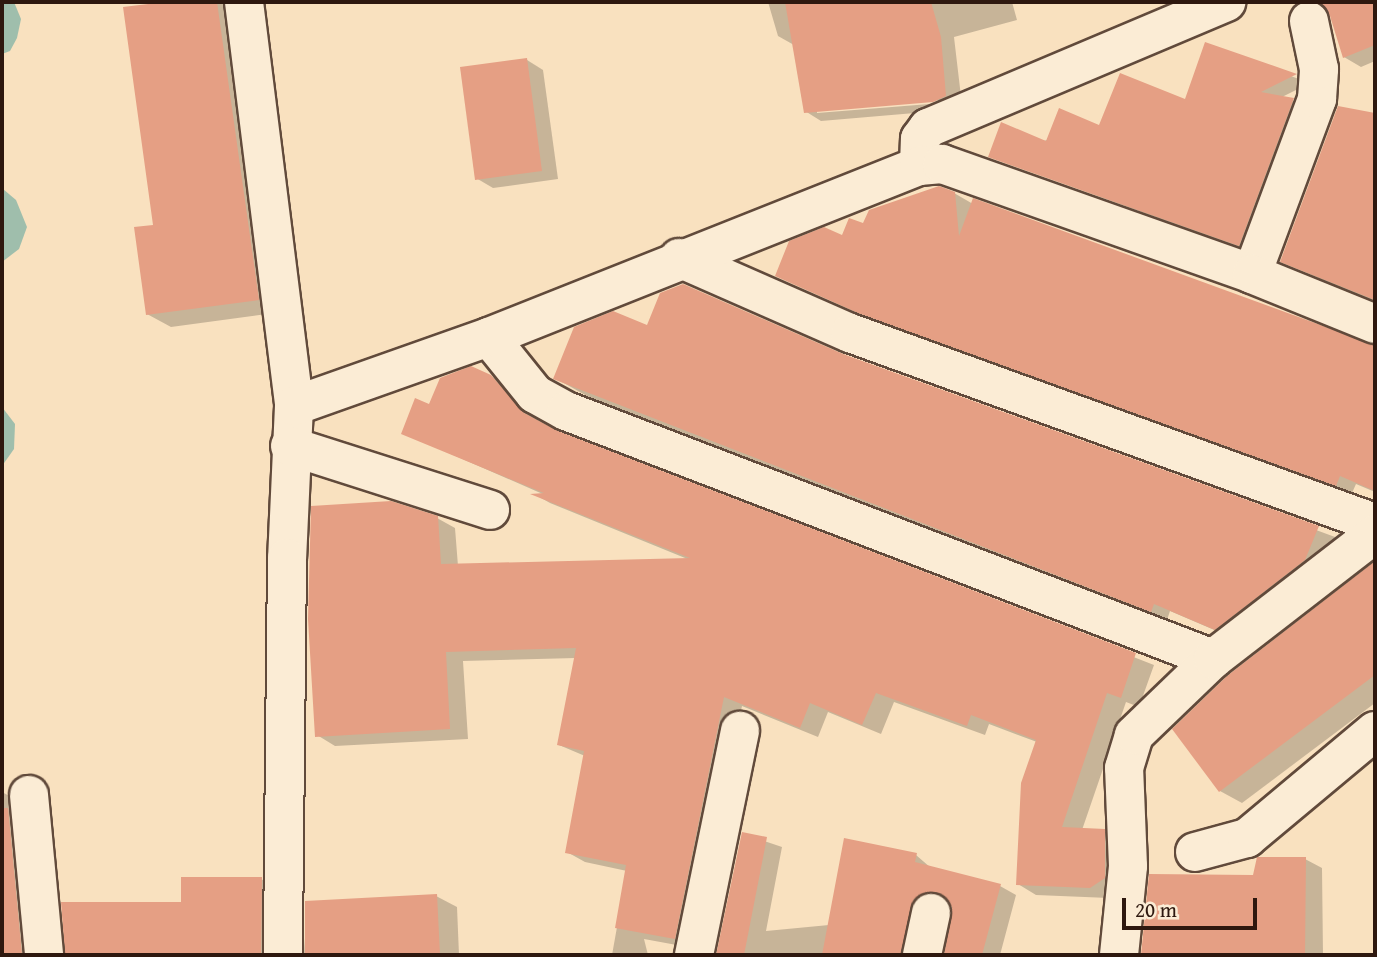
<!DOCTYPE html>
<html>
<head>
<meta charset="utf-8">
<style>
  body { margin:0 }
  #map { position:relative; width:1377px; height:957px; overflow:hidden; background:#f9e1bf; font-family:"Gentium Book Plus",serif }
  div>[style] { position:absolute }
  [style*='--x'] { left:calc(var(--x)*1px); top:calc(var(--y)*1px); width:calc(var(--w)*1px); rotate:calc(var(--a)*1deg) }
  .water>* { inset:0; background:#9fbeac }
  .shadow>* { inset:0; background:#0003 }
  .building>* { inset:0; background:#e59f84 }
  .roads { filter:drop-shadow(2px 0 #614a3b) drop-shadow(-2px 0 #614a3b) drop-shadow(0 2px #614a3b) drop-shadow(0 -2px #614a3b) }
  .street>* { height:38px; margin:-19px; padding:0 19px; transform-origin:19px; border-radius:19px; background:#fbecd5 }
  span { translate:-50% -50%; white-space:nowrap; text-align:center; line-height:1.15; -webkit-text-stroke:6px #fbecd5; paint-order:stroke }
  .frame { position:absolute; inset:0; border:4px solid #2e180f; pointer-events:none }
  .scale { position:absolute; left:1122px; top:898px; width:135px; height:32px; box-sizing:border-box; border:4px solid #2e180f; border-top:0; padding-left:9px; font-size:21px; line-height:24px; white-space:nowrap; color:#2e180f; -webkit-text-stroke:5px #fbecd5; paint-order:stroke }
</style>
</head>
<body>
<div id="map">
  <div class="water">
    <i style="clip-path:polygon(2px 2px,14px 2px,21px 19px,17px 38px,10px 51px,2px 54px)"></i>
    <i style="clip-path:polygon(3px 189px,16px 200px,27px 227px,19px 249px,2px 262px)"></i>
    <i style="clip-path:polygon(2px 407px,15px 424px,14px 449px,2px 466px)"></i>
  </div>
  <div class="shadow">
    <i style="clip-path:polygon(178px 2px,225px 2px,239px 10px,281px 312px,171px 327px,147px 314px,155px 226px,125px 9px)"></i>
    <i style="clip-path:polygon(evenodd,768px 2px,1012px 2px,1017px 20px,954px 37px,962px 105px,950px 110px,821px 121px,805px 111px,794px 45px,778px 36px,768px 2px,941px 100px,942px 103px,817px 113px,817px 110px,941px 100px)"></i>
    <i style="clip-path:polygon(1375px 2px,1375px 61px,1361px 67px,1344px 57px,1332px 15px,1323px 3px)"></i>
    <i style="clip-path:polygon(1206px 45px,1310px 83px,1282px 97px,1309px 108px,1255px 254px,990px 156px,1186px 101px)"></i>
    <i style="clip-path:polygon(527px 60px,543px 70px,558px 179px,493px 188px,476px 178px)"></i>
    <i style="clip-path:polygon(1339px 108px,1375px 115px,1375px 304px,1282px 261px)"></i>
    <i style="clip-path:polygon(954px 193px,973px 204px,974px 200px,1375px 346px,1375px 492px,1356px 484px,1352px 493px,876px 321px,777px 275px,864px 225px)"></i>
    <i style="clip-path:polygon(648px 327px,842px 355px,1335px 537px,1321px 569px,1233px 638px,1170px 611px,1167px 620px,594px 400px,555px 378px)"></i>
    <i style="clip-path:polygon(491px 376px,510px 387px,541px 424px,557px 433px,1154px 665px,1139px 707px,1126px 702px,1082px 830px,1104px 831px,1122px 841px,1109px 898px,1036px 895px,1018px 884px,1037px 742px,989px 724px,985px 735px,894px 702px,881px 734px,828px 712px,818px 737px,742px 706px,693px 948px,644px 939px,648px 955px,612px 955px,627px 871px,585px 862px,567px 852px,585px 756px,559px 745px,576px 658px,463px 661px,468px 739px,335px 746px,317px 735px,437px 518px,455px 528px,458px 566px,690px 560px,550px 503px,536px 495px,545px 495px,403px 433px,430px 406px)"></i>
    <i style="clip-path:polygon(1375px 562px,1375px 703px,1242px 803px,1220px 791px,1228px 677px)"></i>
    <i style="clip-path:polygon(2px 792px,13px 798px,41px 955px,2px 955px)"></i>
    <i style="clip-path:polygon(743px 834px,782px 847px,766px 931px,829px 925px,916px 855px,931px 868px,1000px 886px,1016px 895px,1000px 955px,946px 955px,954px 906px,948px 901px,931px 906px,920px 955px,718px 955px)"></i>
    <i style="clip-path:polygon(1305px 859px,1322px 868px,1323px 955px,1143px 955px,1151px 876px,1254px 877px)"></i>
    <i style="clip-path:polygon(261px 879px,282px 891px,281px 955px,65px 955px,63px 904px,182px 904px)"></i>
    <i style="clip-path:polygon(436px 896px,457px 907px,459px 955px,304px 955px,307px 903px)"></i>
  </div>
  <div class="building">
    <i style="clip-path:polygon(165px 2px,217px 2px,259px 300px,146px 315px,134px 227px,153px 225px,123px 7px)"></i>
    <i style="clip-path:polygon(785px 2px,931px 2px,941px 37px,946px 96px,933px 102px,804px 113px)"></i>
    <i style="clip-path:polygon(1375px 2px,1375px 45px,1343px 58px,1330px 16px,1320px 2px)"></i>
    <i style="clip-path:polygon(1205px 42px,1297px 74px,1261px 92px,1294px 98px,1239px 246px,988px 157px,1001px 122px,1046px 141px,1059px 108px,1099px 125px,1120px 73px,1185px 99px)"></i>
    <i style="clip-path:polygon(527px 58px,542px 171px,475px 180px,460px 67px)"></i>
    <i style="clip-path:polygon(1338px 106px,1375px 113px,1375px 300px,1280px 262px)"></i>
    <i style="clip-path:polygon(939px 186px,955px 192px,959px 236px,973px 198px,1375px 345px,1375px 491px,1340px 476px,1336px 486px,858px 313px,775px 276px,789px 241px,824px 227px,842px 235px,849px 218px,863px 223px,869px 210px)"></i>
    <i style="clip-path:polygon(683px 284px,843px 354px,1319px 526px,1305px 560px,1215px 630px,1154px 604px,1151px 612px,553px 379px,574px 327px,613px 311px,647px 325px,660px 293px)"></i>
    <i style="clip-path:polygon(471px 366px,491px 375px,524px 413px,558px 431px,1136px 653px,1121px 698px,1107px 693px,1062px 827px,1105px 829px,1105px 878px,1090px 888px,1016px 885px,1021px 783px,1036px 740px,971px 715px,967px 726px,876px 693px,862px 725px,810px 703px,800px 728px,724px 697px,675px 939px,615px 928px,626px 865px,565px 853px,584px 751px,557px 745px,576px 648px,446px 652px,450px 729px,315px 737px,308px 619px,311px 506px,391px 501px,438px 516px,441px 564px,690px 558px,530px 494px,544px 493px,401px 434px,415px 398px,429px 404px,440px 378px)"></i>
    <i style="clip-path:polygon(1375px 561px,1375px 675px,1219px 792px,1172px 729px,1227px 676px)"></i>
    <i style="clip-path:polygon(2px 808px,8px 808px,22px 955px,2px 955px)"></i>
    <i style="clip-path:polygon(742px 832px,767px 837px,744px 955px,716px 955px)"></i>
    <i style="clip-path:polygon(844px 838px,917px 853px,915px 862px,1001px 884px,982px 955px,944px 955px,952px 907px,935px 892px,914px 899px,901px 955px,822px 955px)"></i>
    <i style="clip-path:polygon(1257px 857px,1306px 857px,1305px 955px,1141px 955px,1149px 874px,1253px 875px)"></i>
    <i style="clip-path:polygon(181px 877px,262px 877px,261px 955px,65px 955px,61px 902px,181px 902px)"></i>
    <i style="clip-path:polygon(437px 894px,440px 955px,305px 955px,305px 901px)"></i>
  </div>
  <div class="roads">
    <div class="street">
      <i style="--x:244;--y:2;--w:407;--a:82.9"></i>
      <i style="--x:294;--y:406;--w:152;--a:92.6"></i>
      <i style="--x:287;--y:558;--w:397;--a:90.6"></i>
      <i style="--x:919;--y:166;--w:27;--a:-88"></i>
      <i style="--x:920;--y:139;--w:14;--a:-54"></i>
      <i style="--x:928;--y:128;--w:324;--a:-22.9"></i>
      <i style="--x:679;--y:258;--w:187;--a:23.7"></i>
      <i style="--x:850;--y:333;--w:558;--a:19.9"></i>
      <i style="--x:1252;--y:274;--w:187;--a:-69.6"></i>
      <i style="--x:1317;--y:99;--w:30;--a:-86"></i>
      <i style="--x:1319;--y:69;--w:49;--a:-101.8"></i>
      <i style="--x:489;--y:337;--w:73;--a:51.1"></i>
      <i style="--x:535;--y:394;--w:35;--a:29"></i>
      <i style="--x:566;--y:411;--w:693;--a:20.97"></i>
      <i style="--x:294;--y:406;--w:207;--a:-19.5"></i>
      <i style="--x:489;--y:337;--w:463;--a:-21.7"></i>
      <i style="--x:919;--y:166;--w:23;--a:-5"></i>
      <i style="--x:942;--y:164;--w:329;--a:19.5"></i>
      <i style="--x:1252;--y:274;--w:133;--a:22.1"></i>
      <i style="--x:290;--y:446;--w:210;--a:17.7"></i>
      <i style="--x:29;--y:795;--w:161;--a:84.6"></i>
      <i style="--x:1195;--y:852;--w:54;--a:-15.1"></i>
      <i style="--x:1247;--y:838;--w:167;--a:-39.9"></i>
      <i style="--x:694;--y:955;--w:229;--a:-78.4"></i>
      <i style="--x:922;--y:955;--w:43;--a:-77.9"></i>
      <i style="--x:1119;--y:955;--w:89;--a:-84.2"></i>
      <i style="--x:1128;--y:866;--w:98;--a:-92.3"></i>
      <i style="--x:1124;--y:768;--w:34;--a:-73"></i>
      <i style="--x:1134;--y:735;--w:110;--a:-43.9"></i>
      <i style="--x:1213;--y:659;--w:205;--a:-37.7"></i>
    </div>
  </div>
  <div class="frame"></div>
  <div class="scale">20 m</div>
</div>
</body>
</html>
